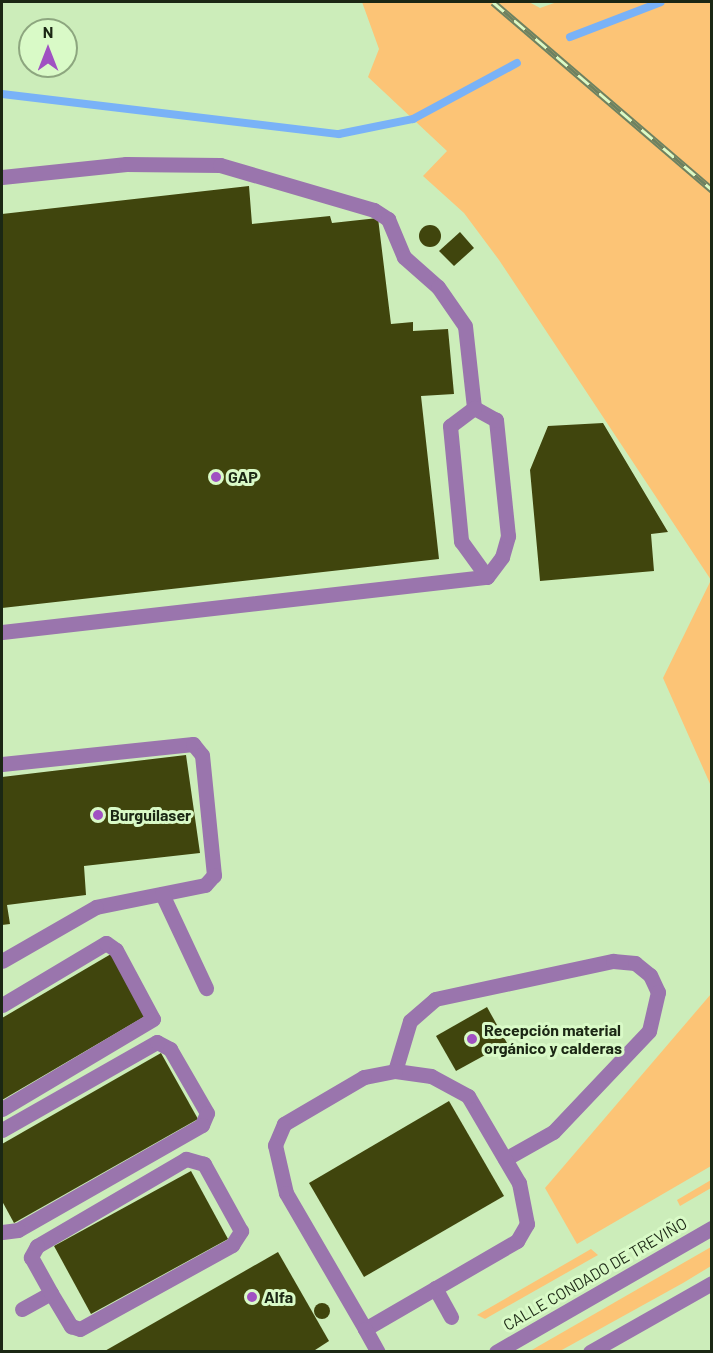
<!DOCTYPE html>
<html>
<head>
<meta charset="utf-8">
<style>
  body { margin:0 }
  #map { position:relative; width:713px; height:1353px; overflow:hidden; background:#ccedba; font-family:Barlow,sans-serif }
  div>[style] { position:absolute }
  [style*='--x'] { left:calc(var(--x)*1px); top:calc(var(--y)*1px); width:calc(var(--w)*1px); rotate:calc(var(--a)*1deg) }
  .green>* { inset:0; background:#fcc476 }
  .stream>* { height:8px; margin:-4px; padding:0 4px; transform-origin:4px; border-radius:4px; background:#79b2f7 }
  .building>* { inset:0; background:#40450d }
  .round { border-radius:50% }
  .minor>* { height:15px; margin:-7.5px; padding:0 7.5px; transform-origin:7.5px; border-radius:7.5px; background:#9a75ad }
  .rail>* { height:7px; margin-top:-3.5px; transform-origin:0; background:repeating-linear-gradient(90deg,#d9fac7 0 14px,#6d8261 0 28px); box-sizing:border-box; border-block:2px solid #6d8261 }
  .dots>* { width:16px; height:16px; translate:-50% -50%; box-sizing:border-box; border:3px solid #d9fac7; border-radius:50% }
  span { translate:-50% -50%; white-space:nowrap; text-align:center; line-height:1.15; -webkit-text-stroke:6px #d9fac7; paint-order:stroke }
  .poi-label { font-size:16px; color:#1b2714; font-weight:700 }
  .left { translate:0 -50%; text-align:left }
  .street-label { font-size:16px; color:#1b2714 }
  .frame { position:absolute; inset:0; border:3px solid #1b2714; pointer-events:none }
  .north { position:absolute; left:18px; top:18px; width:60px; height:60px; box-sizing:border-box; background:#d9fac7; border:2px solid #8da67f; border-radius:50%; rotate:0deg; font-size:16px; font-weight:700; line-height:24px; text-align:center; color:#1b2714 }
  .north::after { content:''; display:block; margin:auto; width:21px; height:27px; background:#a051c2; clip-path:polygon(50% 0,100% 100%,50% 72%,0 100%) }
</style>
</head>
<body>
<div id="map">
  <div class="green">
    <i style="clip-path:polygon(362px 2px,529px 2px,540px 8px,557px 2px,711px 2px,711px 786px,663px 678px,711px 580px,499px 260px,464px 213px,423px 176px,447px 151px,368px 77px,379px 49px)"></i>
    <i style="clip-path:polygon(711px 994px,711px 1166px,577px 1244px,545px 1188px)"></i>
    <i style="clip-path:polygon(711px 1180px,711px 1188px,680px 1206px,677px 1200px)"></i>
    <i style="clip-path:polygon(711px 1247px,711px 1266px,683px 1283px,560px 1351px,530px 1351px)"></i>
    <i style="clip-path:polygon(591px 1249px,598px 1255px,485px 1319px,477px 1315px)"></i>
  </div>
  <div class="stream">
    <i style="--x:570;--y:37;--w:97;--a:-21"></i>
    <i style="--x:2;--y:94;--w:339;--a:6.8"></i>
    <i style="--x:339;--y:134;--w:76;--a:-11.5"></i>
    <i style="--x:413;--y:119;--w:118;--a:-28.3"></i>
  </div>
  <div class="building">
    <i style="clip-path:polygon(249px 186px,252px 224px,330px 216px,332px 223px,378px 218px,391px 324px,413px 322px,413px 331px,448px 329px,454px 394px,421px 396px,439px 559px,2px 608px,2px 214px)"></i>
    <i class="round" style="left:419px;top:225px;width:22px;height:22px"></i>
    <i style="clip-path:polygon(460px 232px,474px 248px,454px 266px,439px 251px)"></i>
    <i style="clip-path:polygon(603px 423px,668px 532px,651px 534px,654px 571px,540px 581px,530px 470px,548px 426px)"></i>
    <i style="clip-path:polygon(186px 755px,200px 853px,84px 866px,86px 895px,7px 905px,10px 924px,2px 925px,2px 777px)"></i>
    <i style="clip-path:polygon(111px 954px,147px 1015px,2px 1100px,2px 1018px)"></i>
    <i style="clip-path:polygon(487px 1007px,507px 1043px,456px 1071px,436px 1036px)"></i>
    <i style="clip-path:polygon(161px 1053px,198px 1119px,14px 1223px,2px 1201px,2px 1144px)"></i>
    <i style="clip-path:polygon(449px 1101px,504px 1196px,364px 1277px,309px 1183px)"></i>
    <i style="clip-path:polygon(191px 1171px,228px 1239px,91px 1314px,54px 1246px)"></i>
    <i style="clip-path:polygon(278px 1252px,329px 1341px,312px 1352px,103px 1352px)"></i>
    <i class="round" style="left:314px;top:1303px;width:16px;height:16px"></i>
  </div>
  <div class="minor">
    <i style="--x:2;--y:177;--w:125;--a:-6"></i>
    <i style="--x:126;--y:164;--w:94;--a:0.6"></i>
    <i style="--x:220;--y:165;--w:160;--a:16.3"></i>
    <i style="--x:374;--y:210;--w:17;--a:33"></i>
    <i style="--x:388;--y:219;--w:41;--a:67.2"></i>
    <i style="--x:404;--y:257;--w:45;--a:41.4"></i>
    <i style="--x:438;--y:287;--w:47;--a:55.3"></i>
    <i style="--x:465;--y:326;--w:82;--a:83.7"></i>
    <i style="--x:2;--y:632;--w:488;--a:-6.5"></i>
    <i style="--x:487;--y:577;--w:25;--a:-53"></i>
    <i style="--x:502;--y:557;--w:22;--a:-74"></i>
    <i style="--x:508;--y:536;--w:117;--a:-95.9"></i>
    <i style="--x:496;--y:420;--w:25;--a:-151"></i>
    <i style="--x:474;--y:408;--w:30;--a:143"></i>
    <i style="--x:450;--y:426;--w:116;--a:84.5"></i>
    <i style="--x:461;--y:541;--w:44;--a:54.2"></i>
    <i style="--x:2;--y:764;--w:192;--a:-6"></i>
    <i style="--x:193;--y:744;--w:14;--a:51"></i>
    <i style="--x:202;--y:755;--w:121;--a:84.3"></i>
    <i style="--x:214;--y:875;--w:13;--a:132"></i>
    <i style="--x:205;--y:885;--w:111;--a:168.6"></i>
    <i style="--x:96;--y:907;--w:108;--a:150.1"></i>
    <i style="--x:162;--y:894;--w:104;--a:64.9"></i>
    <i style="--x:2;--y:1005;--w:121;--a:-30.8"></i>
    <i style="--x:106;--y:943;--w:12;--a:35"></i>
    <i style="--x:116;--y:950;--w:78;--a:61.8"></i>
    <i style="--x:153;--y:1019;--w:176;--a:149.2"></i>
    <i style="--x:395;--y:1071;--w:52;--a:-73.3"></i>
    <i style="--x:410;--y:1021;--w:33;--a:-41"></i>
    <i style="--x:435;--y:999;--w:182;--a:-12.1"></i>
    <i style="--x:613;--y:961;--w:22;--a:5"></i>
    <i style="--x:635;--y:963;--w:19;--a:39"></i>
    <i style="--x:650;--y:975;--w:19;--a:65"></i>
    <i style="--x:658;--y:992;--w:40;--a:103"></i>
    <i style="--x:649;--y:1031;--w:139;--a:133.5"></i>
    <i style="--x:553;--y:1132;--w:55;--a:150.6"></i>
    <i style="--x:2;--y:1130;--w:178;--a:-29.6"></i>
    <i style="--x:157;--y:1042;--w:15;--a:28"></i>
    <i style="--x:170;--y:1049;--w:74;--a:60"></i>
    <i style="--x:207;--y:1113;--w:13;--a:113"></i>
    <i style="--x:202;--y:1125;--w:212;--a:150.3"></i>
    <i style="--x:18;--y:1230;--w:16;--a:173"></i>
    <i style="--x:435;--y:1288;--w:33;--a:61"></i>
    <i style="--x:22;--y:1309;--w:33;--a:-29"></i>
    <i style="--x:51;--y:1293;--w:39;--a:59"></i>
    <i style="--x:71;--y:1326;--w:9;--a:18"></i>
    <i style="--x:80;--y:1329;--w:174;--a:-28.9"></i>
    <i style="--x:232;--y:1245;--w:17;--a:-57"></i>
    <i style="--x:241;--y:1231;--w:77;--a:-118.9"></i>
    <i style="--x:204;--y:1164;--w:19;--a:-164"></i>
    <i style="--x:186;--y:1159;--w:173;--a:149.7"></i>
    <i style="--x:37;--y:1246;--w:13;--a:119"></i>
    <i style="--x:31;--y:1257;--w:41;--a:60.9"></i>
    <i style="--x:365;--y:1329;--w:176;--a:-30.1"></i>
    <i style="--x:517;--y:1241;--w:20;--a:-60"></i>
    <i style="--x:527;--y:1224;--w:42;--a:-101"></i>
    <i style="--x:519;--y:1183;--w:101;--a:-120.4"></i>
    <i style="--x:468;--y:1096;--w:42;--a:-151.6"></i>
    <i style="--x:431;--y:1076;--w:36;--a:-172"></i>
    <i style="--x:395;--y:1071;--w:32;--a:169"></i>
    <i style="--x:364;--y:1077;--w:93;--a:149.6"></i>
    <i style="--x:284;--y:1124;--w:23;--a:113"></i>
    <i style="--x:275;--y:1145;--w:49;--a:77.1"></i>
    <i style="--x:286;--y:1193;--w:157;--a:59.8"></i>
    <i style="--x:365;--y:1329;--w:26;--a:61"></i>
    <i style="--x:496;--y:1352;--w:249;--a:-29.9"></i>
    <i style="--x:590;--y:1352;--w:140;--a:-29.5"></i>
  </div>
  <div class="rail">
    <i style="--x:493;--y:2;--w:289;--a:40.6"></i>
  </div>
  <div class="dots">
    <i style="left:216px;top:477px;background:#a051c2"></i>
    <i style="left:98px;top:815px;background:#a051c2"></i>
    <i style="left:472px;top:1039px;background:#a051c2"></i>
    <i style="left:252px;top:1297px;background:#a051c2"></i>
  </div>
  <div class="poi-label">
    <span class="left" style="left:228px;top:477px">GAP</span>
    <span class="left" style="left:110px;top:815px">Burguilaser</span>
    <span class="left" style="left:484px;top:1039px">Recepción material<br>orgánico y calderas</span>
    <span class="left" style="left:264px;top:1297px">Alfa</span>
  </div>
  <div class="street-label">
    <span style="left:595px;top:1274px;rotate:-30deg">CALLE CONDADO DE TREVIÑO</span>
  </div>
  <div class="frame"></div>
  <div class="north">N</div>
</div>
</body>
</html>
